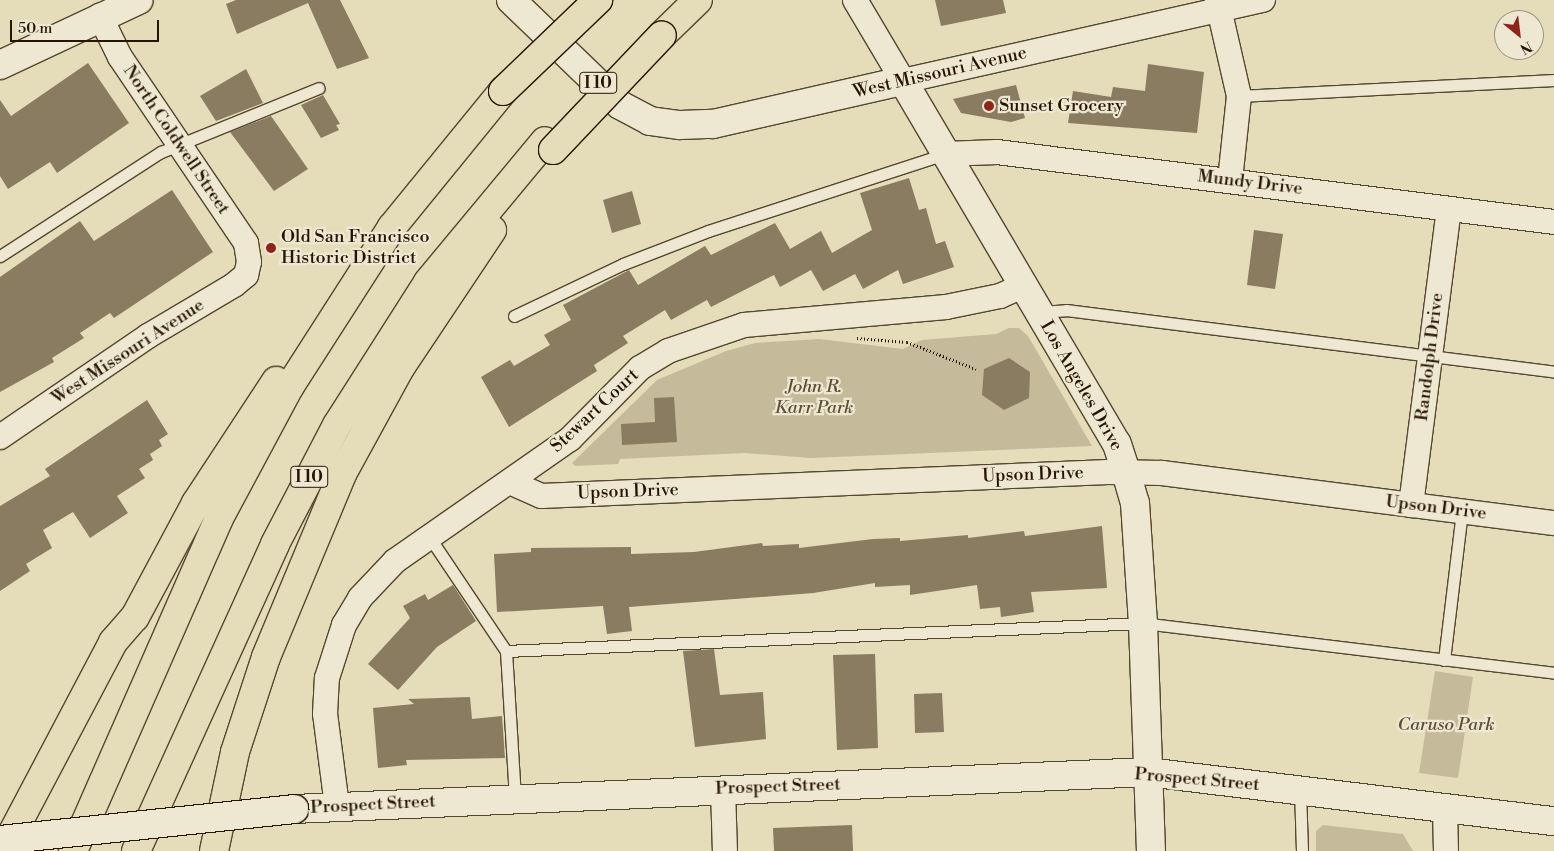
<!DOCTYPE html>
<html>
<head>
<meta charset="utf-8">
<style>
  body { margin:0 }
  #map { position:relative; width:1554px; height:851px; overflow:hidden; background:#e5dcba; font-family:"Libre Bodoni",serif }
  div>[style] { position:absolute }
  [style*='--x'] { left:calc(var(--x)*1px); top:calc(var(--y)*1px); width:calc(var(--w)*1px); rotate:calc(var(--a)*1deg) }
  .green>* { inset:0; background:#c5ba9a }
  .building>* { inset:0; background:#897c61 }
  .path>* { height:3px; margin-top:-1.5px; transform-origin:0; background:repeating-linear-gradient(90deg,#261400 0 1px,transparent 0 3.5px) }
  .roads { filter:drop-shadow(1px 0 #56462e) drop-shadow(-1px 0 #56462e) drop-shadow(0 1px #56462e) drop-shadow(0 -1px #56462e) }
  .lane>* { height:11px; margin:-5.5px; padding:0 5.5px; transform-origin:5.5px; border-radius:5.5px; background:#eee8d2 }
  .street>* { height:24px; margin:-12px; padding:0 12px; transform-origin:12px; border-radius:12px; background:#eee8d2 }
  .secondary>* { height:28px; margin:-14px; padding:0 14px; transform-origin:14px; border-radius:14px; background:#eee8d2 }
  .highway>* { height:28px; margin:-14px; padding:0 14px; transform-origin:14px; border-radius:14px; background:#e5dcba }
  .bridges { filter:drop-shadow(1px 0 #261400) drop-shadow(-1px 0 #261400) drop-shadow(0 1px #261400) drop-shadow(0 -1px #261400) }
  .secondary-bridge>* { height:28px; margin:-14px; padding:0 14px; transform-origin:14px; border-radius:14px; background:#eee8d2 }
  .highway-bridge>* { height:28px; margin:-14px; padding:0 14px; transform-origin:14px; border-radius:14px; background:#e5dcba }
  .dots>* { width:14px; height:14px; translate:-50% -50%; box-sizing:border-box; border:2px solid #eee8d2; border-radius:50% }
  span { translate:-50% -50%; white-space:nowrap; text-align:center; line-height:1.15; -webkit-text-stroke:4.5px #eee8d2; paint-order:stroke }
  .shield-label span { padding:1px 4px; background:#eee8d2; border:1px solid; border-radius:4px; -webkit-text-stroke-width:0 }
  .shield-label { font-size:16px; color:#261400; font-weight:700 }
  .street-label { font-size:18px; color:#261400 }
  .poi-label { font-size:18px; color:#261400 }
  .left { translate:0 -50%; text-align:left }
  .park-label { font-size:18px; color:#5e4e36; font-style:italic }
  .north { position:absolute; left:1494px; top:10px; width:50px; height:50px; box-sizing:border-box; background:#eee8d2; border:1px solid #9e937e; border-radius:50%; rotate:151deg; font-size:14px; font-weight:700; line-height:20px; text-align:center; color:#261400 }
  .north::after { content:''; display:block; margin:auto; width:18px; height:22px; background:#8f2418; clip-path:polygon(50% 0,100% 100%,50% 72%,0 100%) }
  .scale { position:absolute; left:10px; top:20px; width:149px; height:22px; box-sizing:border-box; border:2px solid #261400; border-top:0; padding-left:6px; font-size:15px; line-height:18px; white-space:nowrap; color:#261400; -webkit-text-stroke:4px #eee8d2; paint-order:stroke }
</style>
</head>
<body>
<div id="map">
  <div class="green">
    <i style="clip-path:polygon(1009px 328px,1019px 328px,1028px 336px,1092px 446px,811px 458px,744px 453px,620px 459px,618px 464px,575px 466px,572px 463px,657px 380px,726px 351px,755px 343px,819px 339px,903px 349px,922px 340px,996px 334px)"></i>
    <i style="clip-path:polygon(1435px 671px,1473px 677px,1458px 778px,1419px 773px)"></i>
    <i style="clip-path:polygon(1323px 825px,1403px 834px,1413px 851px,1316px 851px,1316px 831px)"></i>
  </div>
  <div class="building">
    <i style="clip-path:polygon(236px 0,340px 0,369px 58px,337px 69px,308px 3px,237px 34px,226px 4px)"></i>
    <i style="clip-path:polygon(935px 0,1003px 0,1006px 13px,941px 26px)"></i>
    <i style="clip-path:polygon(88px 63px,129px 123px,57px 173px,50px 162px,8px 189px,0 176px,0 100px,11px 116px)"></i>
    <i style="clip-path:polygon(1148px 64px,1204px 72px,1197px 133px,1068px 123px,1073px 91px,1111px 97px,1113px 87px,1145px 91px)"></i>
    <i style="clip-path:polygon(246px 69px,263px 103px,216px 121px,200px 96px)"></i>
    <i style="clip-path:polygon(1016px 85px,1025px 118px,1011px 122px,961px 113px,953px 99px)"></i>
    <i style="clip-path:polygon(323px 95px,340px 124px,336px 125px,339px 130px,321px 138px,301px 105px)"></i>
    <i style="clip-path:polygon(271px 116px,308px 169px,274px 191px,230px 132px)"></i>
    <i style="clip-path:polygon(909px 178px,919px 210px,926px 208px,936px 244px,945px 241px,954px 267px,903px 284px,898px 270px,863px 289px,855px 274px,823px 291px,811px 270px,780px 287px,774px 275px,711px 307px,707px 300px,671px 320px,665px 310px,623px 336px,628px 343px,594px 365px,597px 371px,509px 427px,481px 377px,510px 360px,514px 366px,550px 345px,544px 335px,571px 320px,563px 305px,629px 270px,638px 285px,705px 246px,711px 255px,775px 223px,790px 249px,821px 231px,832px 253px,872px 230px,860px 193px)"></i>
    <i style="clip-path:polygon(172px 190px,213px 252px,114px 318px,110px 313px,80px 333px,84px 338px,52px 358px,54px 362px,0 392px,0 277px,80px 221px,94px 241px)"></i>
    <i style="clip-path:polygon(632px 191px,641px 224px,612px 233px,603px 200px)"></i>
    <i style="clip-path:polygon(1254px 230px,1283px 234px,1275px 289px,1247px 285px)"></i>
    <i style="clip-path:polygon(1009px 358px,1030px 372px,1029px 398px,1004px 410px,982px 395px,984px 369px)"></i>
    <i style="clip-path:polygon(674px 397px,677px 442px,622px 445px,621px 424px,655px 422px,654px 398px)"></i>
    <i style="clip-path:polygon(147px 400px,168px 434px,159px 440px,162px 446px,150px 454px,153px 460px,139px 469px,145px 478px,117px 496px,128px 513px,90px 538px,73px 512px,43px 530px,52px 548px,26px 564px,30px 571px,0 591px,0 506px,50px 476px,45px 469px)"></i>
    <i style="clip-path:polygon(1102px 526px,1107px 588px,1031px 592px,1034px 612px,1001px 617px,1000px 607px,980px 609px,977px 585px,910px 595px,910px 585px,875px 587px,875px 583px,813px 593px,629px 607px,632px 631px,607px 634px,603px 606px,497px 612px,494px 554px,531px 552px,531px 548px,631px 547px,631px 554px,694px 552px,762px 543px,763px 546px,799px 544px,799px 548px,873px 539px,900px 538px,900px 541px,968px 535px,968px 538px,1024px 531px,1025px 536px)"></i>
    <i style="clip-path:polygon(453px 585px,476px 621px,437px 647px,398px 690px,368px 664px,410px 618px,403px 606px,425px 594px,428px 600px)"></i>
    <i style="clip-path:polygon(714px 649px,720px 695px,763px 692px,766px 739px,695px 747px,683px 651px)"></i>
    <i style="clip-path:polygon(875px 654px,878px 748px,837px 750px,833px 655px)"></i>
    <i style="clip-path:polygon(942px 693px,944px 732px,915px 733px,914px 694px)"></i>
    <i style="clip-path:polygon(470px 697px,472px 719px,502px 716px,505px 758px,406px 760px,407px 765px,378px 768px,373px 708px,414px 704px,408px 699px)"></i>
    <i style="clip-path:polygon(852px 825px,853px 851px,774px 851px,773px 828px)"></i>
  </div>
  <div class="path">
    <i style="--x:857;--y:338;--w:50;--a:4.6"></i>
    <i style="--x:907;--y:342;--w:74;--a:21.4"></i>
  </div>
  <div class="roads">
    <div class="lane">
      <i style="--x:1239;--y:96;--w:315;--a:-2.9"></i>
      <i style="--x:0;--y:256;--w:192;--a:-32.9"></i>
      <i style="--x:161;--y:152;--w:170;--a:-22.1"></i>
      <i style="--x:1040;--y:312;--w:26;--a:-4"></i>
      <i style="--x:1066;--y:310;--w:492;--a:7.2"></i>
      <i style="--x:514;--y:316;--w:121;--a:-25.5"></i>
      <i style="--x:623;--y:264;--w:91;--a:-21.2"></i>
      <i style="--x:708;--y:231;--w:249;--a:-18"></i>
      <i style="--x:430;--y:538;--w:136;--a:56.1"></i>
      <i style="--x:506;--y:651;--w:147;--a:86.5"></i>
      <i style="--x:506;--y:651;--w:638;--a:-2.52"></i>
      <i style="--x:1143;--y:623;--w:414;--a:6.9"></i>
      <i style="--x:1444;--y:660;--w:150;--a:-83.1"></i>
      <i style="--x:1300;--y:790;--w:61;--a:88.1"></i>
    </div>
    <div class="street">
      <i style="--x:855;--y:0;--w:94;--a:59.3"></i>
      <i style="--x:903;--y:81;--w:369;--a:-12.7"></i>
      <i style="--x:1217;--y:0;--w:98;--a:77.1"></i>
      <i style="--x:1239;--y:96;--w:84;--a:96.1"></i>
      <i style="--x:945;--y:154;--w:52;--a:-2.2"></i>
      <i style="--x:997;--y:152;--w:561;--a:7.16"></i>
      <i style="--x:0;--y:437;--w:179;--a:-34.3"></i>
      <i style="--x:148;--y:336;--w:100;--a:-30.7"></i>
      <i style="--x:234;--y:285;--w:16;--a:-40"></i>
      <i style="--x:246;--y:275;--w:13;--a:-77"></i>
      <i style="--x:249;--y:262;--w:19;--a:-99"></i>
      <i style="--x:246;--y:243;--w:225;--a:-124.1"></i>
      <i style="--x:120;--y:57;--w:46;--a:-116"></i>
      <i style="--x:512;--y:483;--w:32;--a:24"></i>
      <i style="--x:541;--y:496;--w:568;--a:-2.42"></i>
      <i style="--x:1108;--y:472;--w:54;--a:1.1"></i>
      <i style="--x:1162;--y:473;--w:395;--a:7.3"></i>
      <i style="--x:1411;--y:505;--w:298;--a:-82.7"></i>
      <i style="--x:723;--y:789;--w:62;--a:88.2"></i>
      <i style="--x:337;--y:806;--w:93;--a:-97.4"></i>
      <i style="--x:325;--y:714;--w:36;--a:-87"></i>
      <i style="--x:327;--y:678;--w:56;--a:-72.2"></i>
      <i style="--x:344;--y:625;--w:31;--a:-59"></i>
      <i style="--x:360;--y:598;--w:51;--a:-46.6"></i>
      <i style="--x:395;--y:561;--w:213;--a:-34.9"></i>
      <i style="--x:570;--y:439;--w:100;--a:-45.4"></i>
      <i style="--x:640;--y:368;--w:33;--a:-31"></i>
      <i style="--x:668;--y:351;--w:80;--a:-18.9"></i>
      <i style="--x:744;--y:325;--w:203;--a:-5.1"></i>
      <i style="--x:946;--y:307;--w:55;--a:-11.5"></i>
      <i style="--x:1000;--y:296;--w:24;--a:-24"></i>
      <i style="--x:1445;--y:808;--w:43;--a:88.7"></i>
    </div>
    <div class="secondary">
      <i style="--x:511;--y:0;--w:151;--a:43.9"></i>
      <i style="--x:620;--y:105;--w:34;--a:28"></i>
      <i style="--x:650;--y:121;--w:30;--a:8"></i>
      <i style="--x:680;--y:125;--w:33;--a:-2"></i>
      <i style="--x:713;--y:124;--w:195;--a:-12.8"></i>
      <i style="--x:903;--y:81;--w:421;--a:59.5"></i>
      <i style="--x:1117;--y:444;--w:29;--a:72"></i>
      <i style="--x:1126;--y:472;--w:32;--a:74"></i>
      <i style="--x:1135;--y:503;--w:120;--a:86.2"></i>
      <i style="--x:1143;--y:623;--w:228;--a:88"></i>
      <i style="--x:0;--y:65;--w:153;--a:-25.1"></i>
      <i style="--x:294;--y:809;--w:854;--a:-2.48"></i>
      <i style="--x:1147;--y:772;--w:410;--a:6.9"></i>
    </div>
    <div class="highway">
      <i style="--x:662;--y:35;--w:50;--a:-44.2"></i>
      <i style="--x:3;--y:851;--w:236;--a:-62.2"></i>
      <i style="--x:113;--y:642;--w:33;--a:-49"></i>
      <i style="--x:135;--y:617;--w:129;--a:-61.8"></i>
      <i style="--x:196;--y:503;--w:146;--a:-56.7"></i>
      <i style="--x:73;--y:851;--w:361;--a:-66.3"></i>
      <i style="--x:218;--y:520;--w:152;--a:-61.8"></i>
      <i style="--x:290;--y:386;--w:189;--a:-57.3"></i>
      <i style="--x:392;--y:227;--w:176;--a:-50.8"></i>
      <i style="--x:136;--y:851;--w:337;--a:-65.6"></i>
      <i style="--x:275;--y:544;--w:134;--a:-62.5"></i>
      <i style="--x:337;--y:425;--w:169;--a:-57.5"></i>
      <i style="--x:428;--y:282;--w:183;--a:-50.3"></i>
      <i style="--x:214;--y:851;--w:101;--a:-78"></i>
      <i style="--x:235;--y:752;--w:100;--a:-71.9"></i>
      <i style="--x:266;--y:657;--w:198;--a:-67.4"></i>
      <i style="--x:342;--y:474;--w:121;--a:-61.3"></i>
      <i style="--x:400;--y:368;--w:166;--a:-56.3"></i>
    </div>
  </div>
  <div class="bridges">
    <div class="secondary-bridge">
      <i style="--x:0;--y:840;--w:296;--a:-6"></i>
    </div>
    <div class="highway-bridge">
      <i style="--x:503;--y:91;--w:132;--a:-43.8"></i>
      <i style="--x:553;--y:150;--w:158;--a:-46.5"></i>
    </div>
  </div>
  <div class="dots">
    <i style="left:989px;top:106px;background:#8f2418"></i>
    <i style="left:271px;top:248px;background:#8f2418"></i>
  </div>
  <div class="shield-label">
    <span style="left:598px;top:83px">I 10</span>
    <span style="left:309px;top:477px">I 10</span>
  </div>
  <div class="street-label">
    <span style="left:940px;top:73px;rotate:-13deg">West Missouri Avenue</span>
    <span style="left:176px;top:140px;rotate:56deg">North Coldwell Street</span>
    <span style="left:1250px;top:183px;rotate:7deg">Mundy Drive</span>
    <span style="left:128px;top:352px;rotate:-33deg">West Missouri Avenue</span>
    <span style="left:1430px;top:357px;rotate:-83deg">Randolph Drive</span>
    <span style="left:1081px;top:386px;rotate:60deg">Los Angeles Drive</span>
    <span style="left:595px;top:411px;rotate:-43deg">Stewart Court</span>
    <span style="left:1033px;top:475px;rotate:-2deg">Upson Drive</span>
    <span style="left:628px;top:492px;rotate:-2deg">Upson Drive</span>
    <span style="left:1436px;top:508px;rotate:7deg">Upson Drive</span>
    <span style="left:1197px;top:780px;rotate:5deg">Prospect Street</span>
    <span style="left:778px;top:787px;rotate:-2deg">Prospect Street</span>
    <span style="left:373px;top:805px;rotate:-3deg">Prospect Street</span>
  </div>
  <div class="poi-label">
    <span class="left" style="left:999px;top:106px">Sunset Grocery</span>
    <span class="left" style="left:281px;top:248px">Old San Francisco<br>Historic District</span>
  </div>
  <div class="park-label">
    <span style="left:814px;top:398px">John R.<br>Karr Park</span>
    <span style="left:1446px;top:725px">Caruso Park</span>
  </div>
  <div class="north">N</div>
  <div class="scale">50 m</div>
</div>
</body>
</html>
